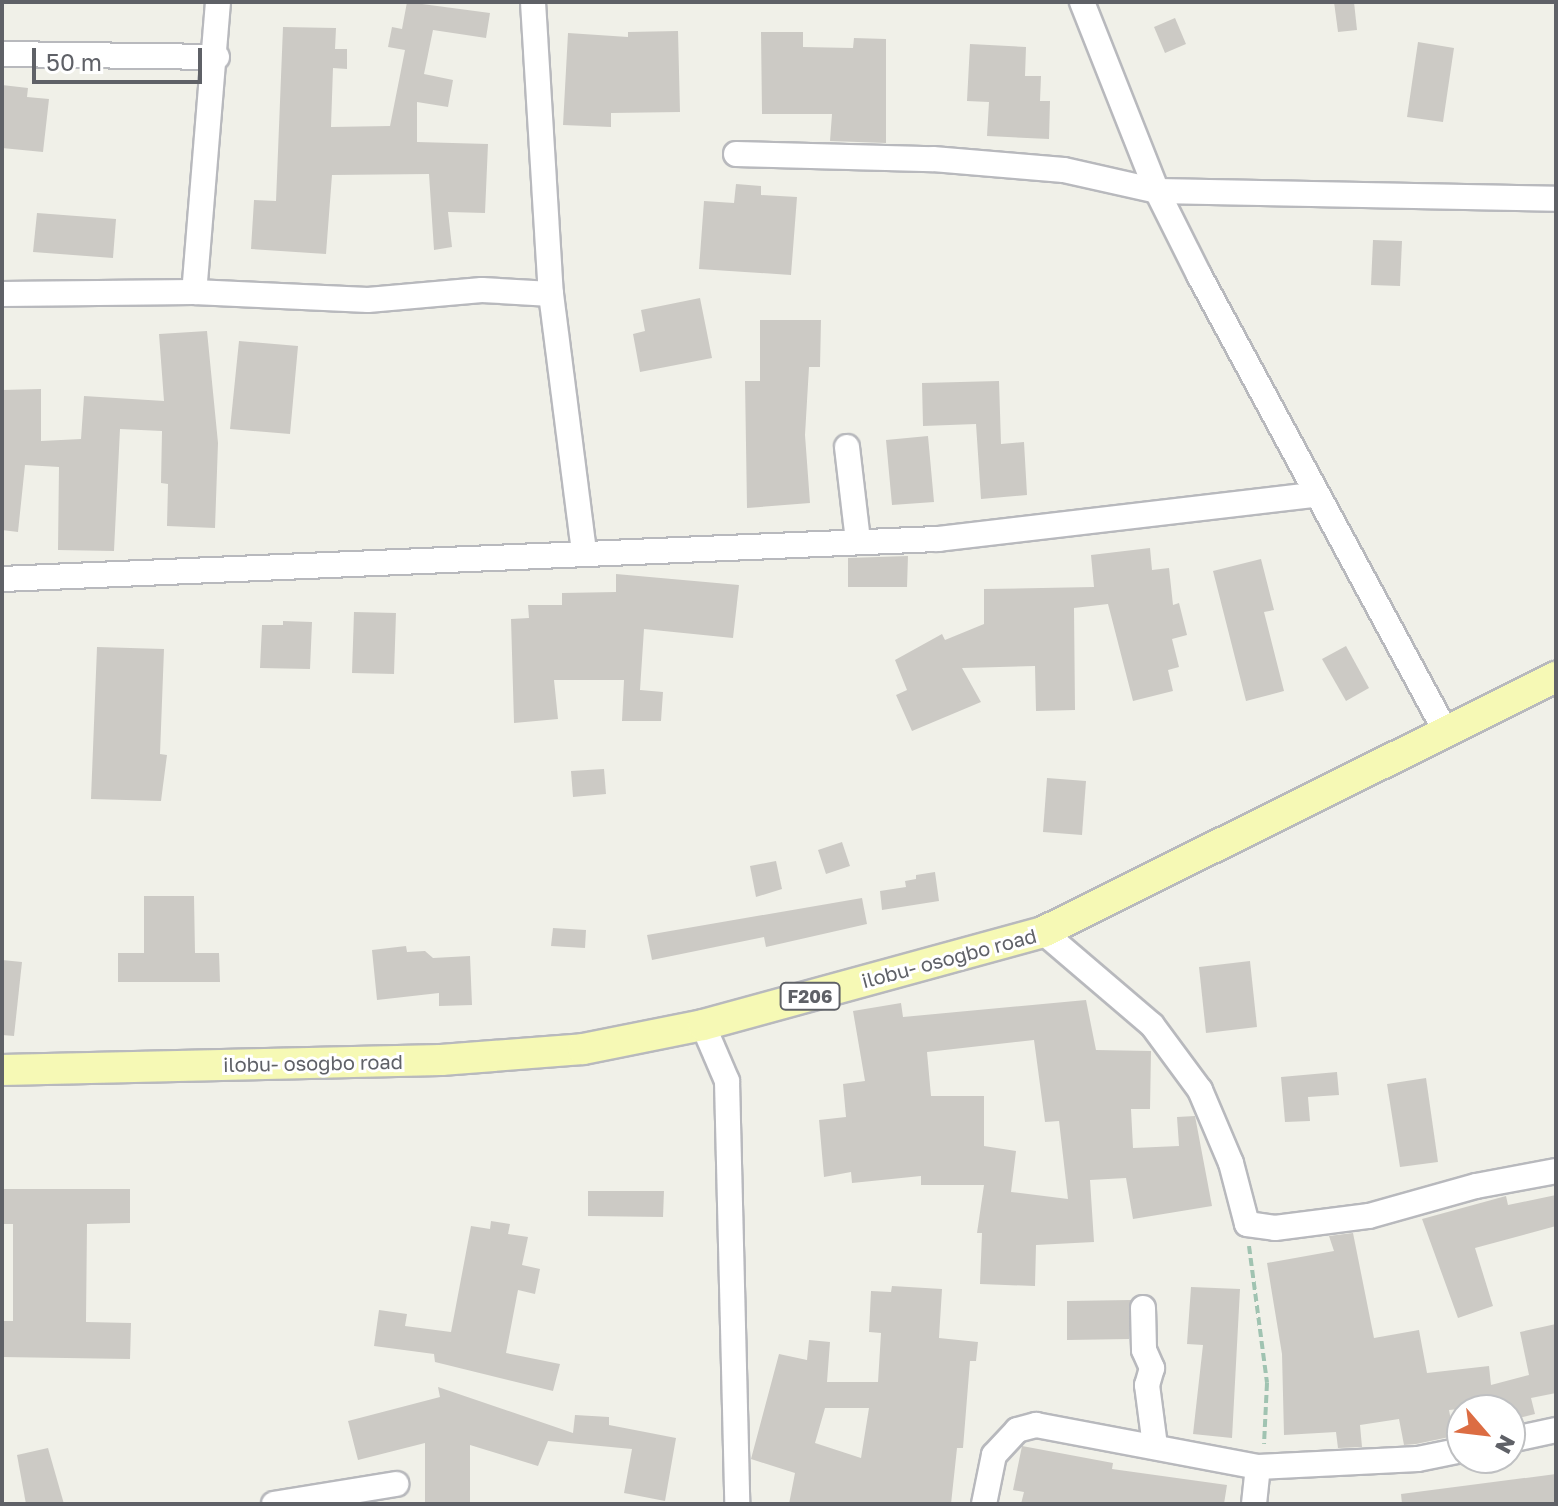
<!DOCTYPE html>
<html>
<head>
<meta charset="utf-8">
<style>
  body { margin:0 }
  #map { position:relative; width:1558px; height:1506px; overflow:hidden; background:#f0f0e8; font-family:"Golos Text",sans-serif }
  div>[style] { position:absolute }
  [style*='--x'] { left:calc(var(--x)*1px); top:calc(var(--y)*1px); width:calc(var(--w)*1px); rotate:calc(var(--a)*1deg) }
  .building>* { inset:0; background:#cccac5 }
  .path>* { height:4px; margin-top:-2px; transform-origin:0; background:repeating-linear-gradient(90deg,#a0c3b1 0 8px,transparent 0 12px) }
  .roads { filter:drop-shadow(2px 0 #b8b9bd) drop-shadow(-2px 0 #b8b9bd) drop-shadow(0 2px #b8b9bd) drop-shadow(0 -2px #b8b9bd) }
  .minor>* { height:24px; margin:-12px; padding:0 12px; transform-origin:12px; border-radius:12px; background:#fff }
  .major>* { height:30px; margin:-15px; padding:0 15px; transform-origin:15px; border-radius:15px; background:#f6f9b5 }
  span { translate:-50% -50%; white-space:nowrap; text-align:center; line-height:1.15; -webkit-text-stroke:6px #fff; paint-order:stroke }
  .shield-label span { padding:2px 6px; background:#fff; border:2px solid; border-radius:6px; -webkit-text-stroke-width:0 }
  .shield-label { font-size:18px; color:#5f6167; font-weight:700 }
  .street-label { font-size:20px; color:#5f6167 }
  .frame { position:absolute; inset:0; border:4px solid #5f6167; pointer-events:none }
  .north { position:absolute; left:1446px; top:1394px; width:80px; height:80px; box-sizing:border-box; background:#fff; border:2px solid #bfc0c2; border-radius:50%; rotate:118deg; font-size:22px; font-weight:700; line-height:32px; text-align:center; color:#5f6167 }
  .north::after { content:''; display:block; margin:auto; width:28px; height:36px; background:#dc6d43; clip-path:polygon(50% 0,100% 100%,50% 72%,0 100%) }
  .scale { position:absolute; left:32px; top:48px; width:170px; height:36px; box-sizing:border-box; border:4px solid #5f6167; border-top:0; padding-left:10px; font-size:24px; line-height:28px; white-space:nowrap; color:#5f6167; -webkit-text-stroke:6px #fff; paint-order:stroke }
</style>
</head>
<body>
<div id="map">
  <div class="building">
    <i style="clip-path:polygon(407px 2px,490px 13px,486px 38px,433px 30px,424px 74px,453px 80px,448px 107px,417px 102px,417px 142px,488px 144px,485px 213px,448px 212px,452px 247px,434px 250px,429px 174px,332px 175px,326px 254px,251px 249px,254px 200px,276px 201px,283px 27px,336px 28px,335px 49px,347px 49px,347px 69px,333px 68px,331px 127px,390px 126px,405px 50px,388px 47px,392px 27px,402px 29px)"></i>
    <i style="clip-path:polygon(1334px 2px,1354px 2px,1357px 30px,1338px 32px)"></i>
    <i style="clip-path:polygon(1175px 18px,1186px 44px,1165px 53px,1154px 27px)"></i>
    <i style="clip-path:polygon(678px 31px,680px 112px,611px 113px,611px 127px,563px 125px,568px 33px,628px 37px,628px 32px)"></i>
    <i style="clip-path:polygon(761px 32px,803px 32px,803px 47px,853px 48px,854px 38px,886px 39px,886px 143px,830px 141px,832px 114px,762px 114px)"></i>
    <i style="clip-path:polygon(1418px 42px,1454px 48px,1443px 122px,1407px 117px)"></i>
    <i style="clip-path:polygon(970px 44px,1026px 47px,1025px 76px,1041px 76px,1040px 101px,1050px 101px,1049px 139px,987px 136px,989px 102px,967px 101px)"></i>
    <i style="clip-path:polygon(2px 85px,28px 88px,27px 97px,49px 99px,43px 152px,2px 148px)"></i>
    <i style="clip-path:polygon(736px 184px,761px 186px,761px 195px,797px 197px,791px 275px,699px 269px,704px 201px,734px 203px)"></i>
    <i style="clip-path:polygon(37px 213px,116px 219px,113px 258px,33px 252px)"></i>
    <i style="clip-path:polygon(1373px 240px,1402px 241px,1400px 286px,1371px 285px)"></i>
    <i style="clip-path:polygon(700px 298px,712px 358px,640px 372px,633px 334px,645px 331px,641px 310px)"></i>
    <i style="clip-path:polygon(760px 320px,821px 320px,820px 367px,809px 367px,805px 435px,810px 503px,747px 508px,745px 381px,760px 381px)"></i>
    <i style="clip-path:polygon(207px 331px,218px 443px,215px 528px,167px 526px,168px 484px,161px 483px,162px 431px,120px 429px,114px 551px,58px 550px,59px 467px,25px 465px,18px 532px,2px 530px,2px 390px,41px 389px,41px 441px,81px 439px,84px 396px,164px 401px,159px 334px)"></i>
    <i style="clip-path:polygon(239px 341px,298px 346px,290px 434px,230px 429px)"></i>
    <i style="clip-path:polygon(999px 381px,1001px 444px,1024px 442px,1027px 495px,981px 499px,976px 424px,923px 426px,922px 383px)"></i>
    <i style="clip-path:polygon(928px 436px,934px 502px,892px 505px,886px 440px)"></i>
    <i style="clip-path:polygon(1150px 548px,1152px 570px,1169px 568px,1173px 605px,1179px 603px,1187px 635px,1172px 639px,1179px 667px,1168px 670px,1173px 691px,1133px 701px,1108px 604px,1074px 608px,1075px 710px,1036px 711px,1035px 666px,962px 668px,981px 702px,912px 731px,896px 695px,907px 690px,895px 660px,942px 634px,945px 640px,984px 624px,984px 589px,1094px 587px,1091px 555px)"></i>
    <i style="clip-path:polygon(908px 556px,907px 587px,848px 587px,848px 558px)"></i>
    <i style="clip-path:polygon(1261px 559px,1274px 610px,1264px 612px,1284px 691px,1246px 701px,1213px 571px)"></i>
    <i style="clip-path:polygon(616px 574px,739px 585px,733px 638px,644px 629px,640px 690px,663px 692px,661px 721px,622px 721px,624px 680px,554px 680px,558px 719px,514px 723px,511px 619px,529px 618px,528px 605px,562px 605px,562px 593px,616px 592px)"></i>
    <i style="clip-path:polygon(354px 612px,396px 613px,394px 674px,352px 673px)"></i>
    <i style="clip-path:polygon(283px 621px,312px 622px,310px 669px,260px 668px,262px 625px,283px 625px)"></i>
    <i style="clip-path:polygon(1346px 646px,1369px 688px,1346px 701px,1322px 659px)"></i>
    <i style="clip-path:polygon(97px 647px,164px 649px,160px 754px,167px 755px,161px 801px,91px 799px)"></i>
    <i style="clip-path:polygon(604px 769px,606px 794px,573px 797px,571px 771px)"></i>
    <i style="clip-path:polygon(1047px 778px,1086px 781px,1082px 835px,1043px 832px)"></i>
    <i style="clip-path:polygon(842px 842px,850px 866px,826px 874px,818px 850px)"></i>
    <i style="clip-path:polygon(776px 861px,782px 889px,756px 897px,750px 866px)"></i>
    <i style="clip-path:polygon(935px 872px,939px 901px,882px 910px,880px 891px,906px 887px,905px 881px,916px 879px,916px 875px)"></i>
    <i style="clip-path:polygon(144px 896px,194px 896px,195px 953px,219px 953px,220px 982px,118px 982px,118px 953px,144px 953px)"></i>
    <i style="clip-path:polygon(862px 898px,867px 924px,766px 947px,764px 937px,652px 960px,647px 935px)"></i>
    <i style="clip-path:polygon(553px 928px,586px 930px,585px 948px,551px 946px)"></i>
    <i style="clip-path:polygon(406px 946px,407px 952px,425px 951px,433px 958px,470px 956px,472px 1005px,439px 1006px,439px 993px,377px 1000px,372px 950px)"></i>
    <i style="clip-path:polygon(2px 960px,22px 962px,14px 1036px,2px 1035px)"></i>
    <i style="clip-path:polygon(1250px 961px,1257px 1027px,1206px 1033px,1199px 967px)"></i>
    <i style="clip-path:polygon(evenodd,1086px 1000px,1096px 1050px,1151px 1051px,1150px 1109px,1131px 1109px,1133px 1148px,1179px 1146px,1177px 1117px,1195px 1116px,1212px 1206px,1133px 1219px,1126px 1178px,1090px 1180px,1094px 1242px,1036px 1245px,1035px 1286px,980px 1284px,982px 1233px,977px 1233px,984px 1185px,921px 1185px,921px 1176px,852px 1183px,851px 1172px,824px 1177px,819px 1120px,846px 1117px,843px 1084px,865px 1081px,853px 1011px,901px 1003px,903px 1017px,1086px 1000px,1034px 1040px,1045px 1122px,1059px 1121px,1068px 1199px,1011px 1192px,1016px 1151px,984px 1146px,984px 1096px,931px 1096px,927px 1052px,1034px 1040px)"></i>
    <i style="clip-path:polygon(1337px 1072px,1339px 1095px,1308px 1097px,1310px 1121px,1285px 1122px,1281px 1077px)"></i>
    <i style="clip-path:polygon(1426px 1078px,1438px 1162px,1400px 1167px,1387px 1084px)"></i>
    <i style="clip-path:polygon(2px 1189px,130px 1189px,130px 1223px,87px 1224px,86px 1322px,131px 1323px,130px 1359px,2px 1357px,2px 1321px,13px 1321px,13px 1224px,2px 1224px)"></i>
    <i style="clip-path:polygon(588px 1191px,664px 1191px,663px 1217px,588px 1216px)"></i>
    <i style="clip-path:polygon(1556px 1195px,1556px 1226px,1475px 1248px,1493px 1306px,1458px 1318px,1422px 1219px,1506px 1196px,1508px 1205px)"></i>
    <i style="clip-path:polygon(491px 1221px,510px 1224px,508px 1234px,528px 1237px,522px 1265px,540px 1269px,535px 1294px,518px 1290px,506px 1353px,560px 1364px,553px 1391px,435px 1362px,434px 1354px,374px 1346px,379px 1310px,407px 1314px,405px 1326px,451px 1332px,471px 1226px,490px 1229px)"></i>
    <i style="clip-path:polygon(1353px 1233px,1374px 1338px,1419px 1330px,1427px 1373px,1489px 1366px,1491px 1385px,1529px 1375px,1520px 1332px,1556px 1324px,1556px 1393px,1531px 1398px,1535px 1414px,1511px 1420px,1506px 1404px,1449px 1410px,1454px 1436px,1416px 1444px,1404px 1445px,1399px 1419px,1360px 1425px,1362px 1447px,1338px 1448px,1336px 1432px,1284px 1435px,1282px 1354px,1267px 1263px,1334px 1251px,1329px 1236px)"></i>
    <i style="clip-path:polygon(evenodd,892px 1286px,942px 1289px,939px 1338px,978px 1342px,976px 1361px,970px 1361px,963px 1448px,957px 1448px,951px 1504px,789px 1504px,795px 1473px,751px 1459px,779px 1354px,807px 1360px,809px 1340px,830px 1342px,827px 1382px,878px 1382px,881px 1333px,869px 1332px,871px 1291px,891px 1292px,892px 1286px,825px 1408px,869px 1408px,861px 1458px,815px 1443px,825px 1408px)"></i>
    <i style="clip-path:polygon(1191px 1287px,1240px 1289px,1232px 1438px,1193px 1434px,1203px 1345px,1187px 1344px)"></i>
    <i style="clip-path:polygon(1131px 1300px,1129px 1339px,1067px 1340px,1067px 1301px)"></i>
    <i style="clip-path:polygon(438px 1387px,573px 1433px,575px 1415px,609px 1417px,609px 1425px,676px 1438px,665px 1501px,624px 1493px,632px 1449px,548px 1441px,538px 1466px,470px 1445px,470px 1504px,425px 1504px,425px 1443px,358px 1460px,348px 1421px,440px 1397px)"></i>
    <i style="clip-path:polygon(1022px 1446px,1113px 1463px,1112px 1469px,1227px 1485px,1224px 1504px,1021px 1504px,1024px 1492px,1013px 1490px)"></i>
    <i style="clip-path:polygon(48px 1448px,64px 1504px,26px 1504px,17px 1455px)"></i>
    <i style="clip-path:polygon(1556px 1474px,1556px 1504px,1402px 1504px,1401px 1494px)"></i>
  </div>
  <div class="path">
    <i style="--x:1249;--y:1246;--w:138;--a:82.5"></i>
    <i style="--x:1267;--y:1383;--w:61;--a:92.8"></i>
  </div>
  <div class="roads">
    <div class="minor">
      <i style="--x:218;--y:2;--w:291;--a:94.7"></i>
      <i style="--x:194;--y:292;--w:174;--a:2.6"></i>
      <i style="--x:368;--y:300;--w:114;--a:-5"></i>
      <i style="--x:482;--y:290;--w:69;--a:3.3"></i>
      <i style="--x:533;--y:2;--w:293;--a:86.5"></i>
      <i style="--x:551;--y:294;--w:261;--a:82.7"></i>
      <i style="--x:1082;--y:2;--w:203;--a:68.4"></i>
      <i style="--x:1157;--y:191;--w:94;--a:63.4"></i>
      <i style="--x:1199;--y:275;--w:519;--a:61.61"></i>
      <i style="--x:2;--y:54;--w:215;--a:0.8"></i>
      <i style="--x:736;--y:154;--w:197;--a:1.5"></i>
      <i style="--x:933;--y:159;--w:131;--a:4.8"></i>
      <i style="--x:1064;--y:170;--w:95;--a:12.7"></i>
      <i style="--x:1157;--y:191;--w:399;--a:1.1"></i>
      <i style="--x:2;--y:294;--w:192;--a:-0.6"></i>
      <i style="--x:847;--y:447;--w:95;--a:83.3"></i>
      <i style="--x:2;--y:579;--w:937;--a:-2.45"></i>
      <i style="--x:938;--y:539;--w:380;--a:-6.7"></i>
      <i style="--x:1043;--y:932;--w:143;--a:40.5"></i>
      <i style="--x:1152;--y:1025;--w:81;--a:53.6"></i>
      <i style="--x:1200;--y:1090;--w:79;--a:67"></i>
      <i style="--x:1231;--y:1163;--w:63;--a:75.3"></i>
      <i style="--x:1247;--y:1224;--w:28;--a:8"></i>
      <i style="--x:1275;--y:1228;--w:95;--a:-7.3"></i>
      <i style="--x:1369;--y:1216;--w:111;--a:-15.7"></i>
      <i style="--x:1476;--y:1186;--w:81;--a:-10.6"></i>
      <i style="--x:703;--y:1025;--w:61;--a:66.8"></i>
      <i style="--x:727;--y:1081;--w:423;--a:88.6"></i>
      <i style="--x:1143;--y:1308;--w:42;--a:88.6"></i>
      <i style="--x:1144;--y:1350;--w:20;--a:66"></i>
      <i style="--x:1152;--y:1368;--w:18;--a:106"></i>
      <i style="--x:1147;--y:1385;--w:62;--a:82.5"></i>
      <i style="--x:1510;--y:1440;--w:47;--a:-12.3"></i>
      <i style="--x:274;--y:1504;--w:124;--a:-9.3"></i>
      <i style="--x:984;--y:1504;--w:50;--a:-78.5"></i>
      <i style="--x:994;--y:1455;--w:34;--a:-47"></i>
      <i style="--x:1017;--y:1430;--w:20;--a:-15"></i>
      <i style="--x:1036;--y:1425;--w:226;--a:10.7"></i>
      <i style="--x:1258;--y:1467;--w:160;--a:-2.9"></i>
      <i style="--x:1418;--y:1459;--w:45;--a:-11.6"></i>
      <i style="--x:1254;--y:1504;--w:37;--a:-84"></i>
    </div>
    <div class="major">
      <i style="--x:2;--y:1070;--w:439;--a:-1.3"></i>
      <i style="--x:441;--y:1060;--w:142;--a:-4.4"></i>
      <i style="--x:583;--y:1049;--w:122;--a:-11.3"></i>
      <i style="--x:703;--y:1025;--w:352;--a:-15.3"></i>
      <i style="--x:1043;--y:932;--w:573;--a:-26.43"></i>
    </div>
  </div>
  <div class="shield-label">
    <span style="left:810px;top:996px">F206</span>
  </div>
  <div class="street-label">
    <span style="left:949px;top:958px;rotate:-15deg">ilobu- osogbo road</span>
    <span style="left:313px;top:1063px;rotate:-1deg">ilobu- osogbo road</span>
  </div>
  <div class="frame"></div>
  <div class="north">N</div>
  <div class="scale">50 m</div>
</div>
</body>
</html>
